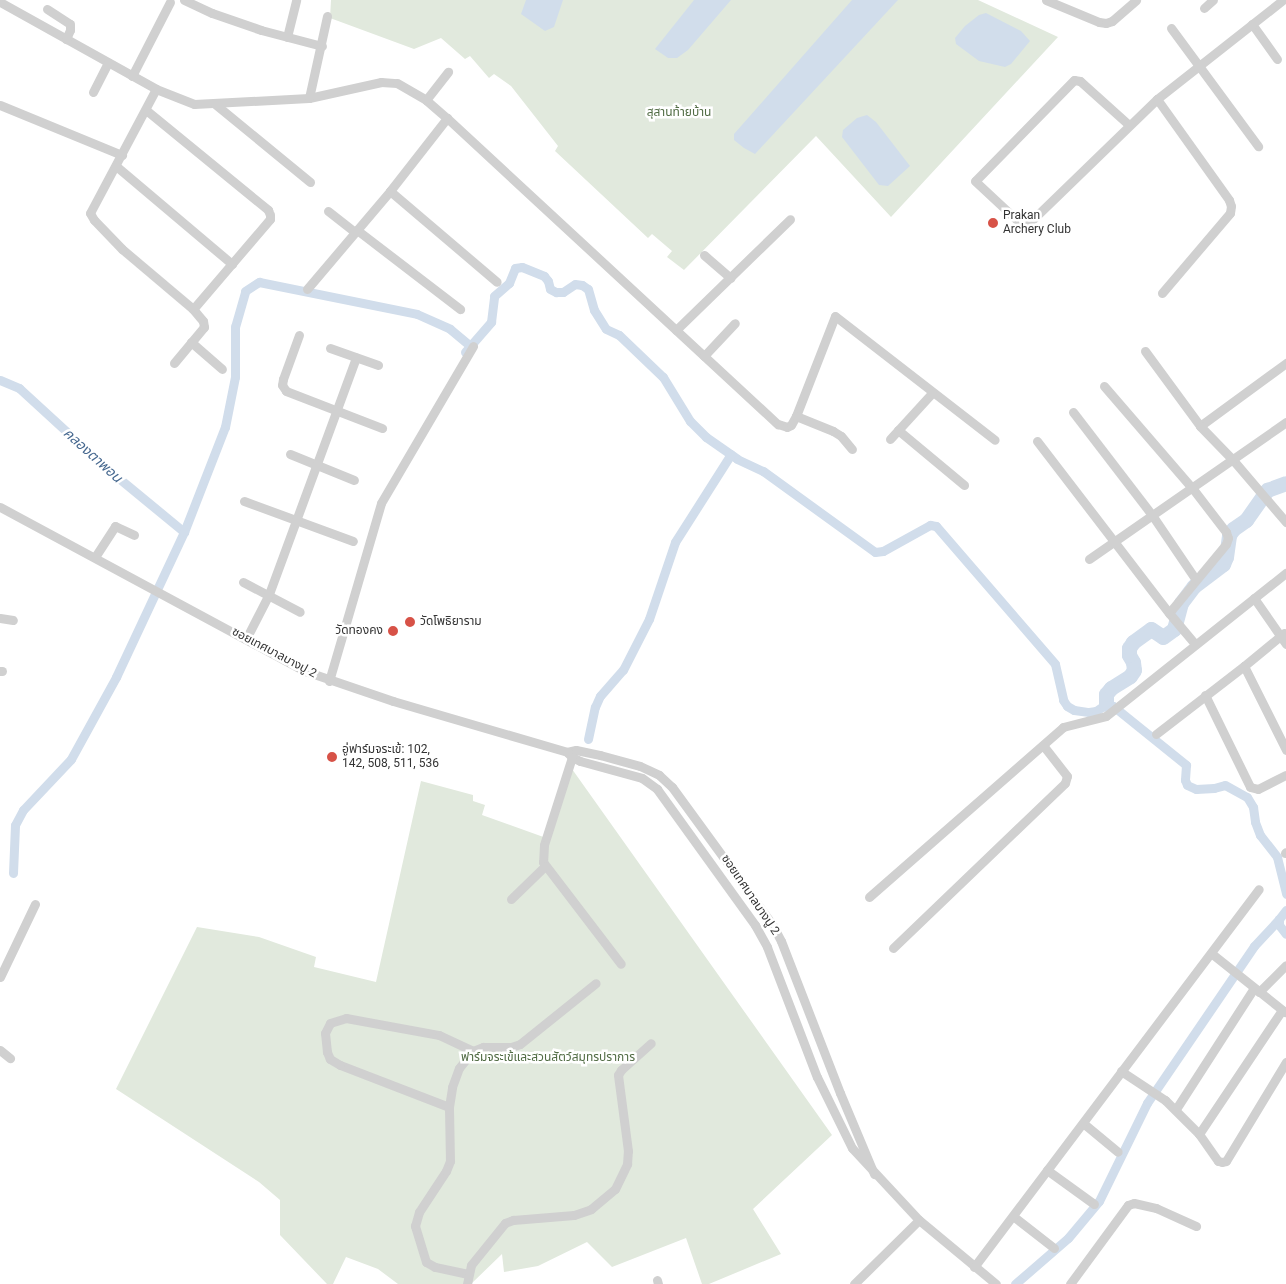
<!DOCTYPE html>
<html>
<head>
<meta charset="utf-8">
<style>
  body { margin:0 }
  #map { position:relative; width:1286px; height:1284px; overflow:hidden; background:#fff; font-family:Roboto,"Noto Sans Thai",sans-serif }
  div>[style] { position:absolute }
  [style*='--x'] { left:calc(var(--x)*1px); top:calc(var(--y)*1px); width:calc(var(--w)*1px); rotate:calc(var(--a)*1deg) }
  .green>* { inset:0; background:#e1e9dd }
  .water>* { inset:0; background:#d1ddeb }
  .canal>* { height:9px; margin:-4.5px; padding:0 4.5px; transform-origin:4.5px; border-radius:4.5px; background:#d1ddeb }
  .river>* { height:15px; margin:-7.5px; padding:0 7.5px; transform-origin:7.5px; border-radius:7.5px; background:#d1ddeb }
  .street>* { height:9px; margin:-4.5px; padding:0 4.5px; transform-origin:4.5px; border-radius:4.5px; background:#d0d0d0 }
  .dots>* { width:14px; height:14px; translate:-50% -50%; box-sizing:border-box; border:2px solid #fff; border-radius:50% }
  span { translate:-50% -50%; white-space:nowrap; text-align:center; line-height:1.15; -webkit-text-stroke:5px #fff; paint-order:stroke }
  .park-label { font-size:12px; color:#506b43 }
  .poi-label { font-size:12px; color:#333 }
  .left { translate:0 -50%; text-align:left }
  .right { translate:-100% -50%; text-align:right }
  .street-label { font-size:12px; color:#333 }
  .water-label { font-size:14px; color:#46688f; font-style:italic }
</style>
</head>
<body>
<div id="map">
  <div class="green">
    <i style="clip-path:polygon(331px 0,978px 0,1058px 37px,891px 217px,816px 136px,684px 270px,667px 257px,672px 251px,652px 234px,648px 238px,555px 151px,558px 146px,511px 86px,494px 74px,489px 78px,470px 56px,465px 59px,441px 38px,414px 49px,330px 18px)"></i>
    <i style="clip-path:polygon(572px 769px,832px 1135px,753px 1209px,781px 1254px,709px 1284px,702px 1284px,686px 1238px,612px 1267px,587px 1242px,538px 1266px,504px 1272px,502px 1254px,471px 1284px,398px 1284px,378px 1269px,346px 1257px,333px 1284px,327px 1284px,280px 1235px,280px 1200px,259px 1182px,116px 1089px,197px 927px,259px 937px,316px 957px,314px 967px,376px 982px,421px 781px,473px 795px,473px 801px,485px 805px,482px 815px,549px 839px)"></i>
  </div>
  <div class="water">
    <i style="clip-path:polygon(526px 0,563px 0,554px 27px,545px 31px,521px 14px)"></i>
    <i style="clip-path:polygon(694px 0,731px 0,688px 50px,677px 58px,668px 58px,655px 49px)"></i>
    <i style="clip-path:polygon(852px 0,898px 0,755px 154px,744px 148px,734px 140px,734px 134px)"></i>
    <i style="clip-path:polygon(986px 13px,1021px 31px,1030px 41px,1011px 64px,1005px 67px,979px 61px,956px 44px,955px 38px,965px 26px,979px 15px)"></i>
    <i style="clip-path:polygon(867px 115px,876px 122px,910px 166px,888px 186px,879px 185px,842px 137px,843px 130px,857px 118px)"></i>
  </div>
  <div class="canal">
    <i style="--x:465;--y:352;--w:40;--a:-49"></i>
    <i style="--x:491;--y:322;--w:26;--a:-83"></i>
    <i style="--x:494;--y:296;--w:20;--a:-41"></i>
    <i style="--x:509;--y:283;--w:16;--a:-68"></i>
    <i style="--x:515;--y:268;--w:7;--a:-8"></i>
    <i style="--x:522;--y:267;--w:24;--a:22"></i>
    <i style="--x:544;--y:276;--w:6;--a:51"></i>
    <i style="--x:548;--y:281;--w:8;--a:76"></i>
    <i style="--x:550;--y:289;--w:7;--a:27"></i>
    <i style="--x:556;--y:292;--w:7;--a:0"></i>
    <i style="--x:563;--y:292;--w:14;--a:-34"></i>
    <i style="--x:575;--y:284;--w:7;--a:8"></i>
    <i style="--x:582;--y:285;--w:7;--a:34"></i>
    <i style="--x:588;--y:289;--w:22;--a:74"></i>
    <i style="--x:594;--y:310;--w:22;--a:58"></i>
    <i style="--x:606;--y:329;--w:14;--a:25"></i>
    <i style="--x:619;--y:335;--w:61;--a:43.7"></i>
    <i style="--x:663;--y:377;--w:52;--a:58.5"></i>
    <i style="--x:690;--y:421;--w:23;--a:45"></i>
    <i style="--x:706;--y:437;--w:38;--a:35"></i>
    <i style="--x:737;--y:459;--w:29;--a:25"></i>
    <i style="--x:763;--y:471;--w:138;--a:35.9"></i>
    <i style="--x:875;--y:552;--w:8;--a:-7"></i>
    <i style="--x:883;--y:551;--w:54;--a:-29"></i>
    <i style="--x:930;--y:525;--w:6;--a:9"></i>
    <i style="--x:936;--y:526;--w:182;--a:49.2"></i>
    <i style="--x:1055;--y:664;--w:37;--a:77"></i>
    <i style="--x:1063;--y:700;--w:7;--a:56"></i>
    <i style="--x:1067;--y:706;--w:8;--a:30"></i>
    <i style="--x:1074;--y:710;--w:15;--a:8"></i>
    <i style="--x:1089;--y:712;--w:7;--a:-8"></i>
    <i style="--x:1096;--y:711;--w:12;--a:-35"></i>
    <i style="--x:1106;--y:704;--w:7;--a:16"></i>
    <i style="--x:1113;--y:706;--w:94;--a:38.9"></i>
    <i style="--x:1186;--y:765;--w:15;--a:94"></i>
    <i style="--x:1185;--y:780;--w:5;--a:68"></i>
    <i style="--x:1187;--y:785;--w:10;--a:24"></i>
    <i style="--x:1196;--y:789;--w:18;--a:-3"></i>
    <i style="--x:1214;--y:788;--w:11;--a:-15"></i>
    <i style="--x:1225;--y:785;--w:25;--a:29"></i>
    <i style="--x:1247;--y:797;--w:12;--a:59"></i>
    <i style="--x:1253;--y:807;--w:15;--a:82"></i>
    <i style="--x:1255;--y:822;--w:14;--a:69"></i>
    <i style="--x:1260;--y:835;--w:28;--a:52"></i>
    <i style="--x:1277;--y:857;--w:38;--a:76"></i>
    <i style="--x:0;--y:380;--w:21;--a:23"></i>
    <i style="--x:19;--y:388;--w:115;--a:42.5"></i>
    <i style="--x:104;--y:466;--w:104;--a:39.5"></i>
    <i style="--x:588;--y:739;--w:33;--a:-78"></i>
    <i style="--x:595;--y:707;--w:12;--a:-66"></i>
    <i style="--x:600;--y:696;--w:35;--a:-49"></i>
    <i style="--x:623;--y:670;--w:57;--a:-63"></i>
    <i style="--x:649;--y:619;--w:81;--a:-71.3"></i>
    <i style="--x:675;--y:542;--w:104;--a:-57.5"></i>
    <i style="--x:13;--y:873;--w:48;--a:-87.6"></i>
    <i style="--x:15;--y:825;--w:17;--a:-62"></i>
    <i style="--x:23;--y:810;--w:70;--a:-46.7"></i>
    <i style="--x:71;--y:759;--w:94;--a:-61.2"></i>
    <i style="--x:116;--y:677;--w:160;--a:-64.9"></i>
    <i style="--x:184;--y:532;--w:113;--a:-68.7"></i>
    <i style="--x:225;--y:427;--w:51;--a:-78.7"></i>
    <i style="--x:235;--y:377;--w:50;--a:-90"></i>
    <i style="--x:235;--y:327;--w:37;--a:-74"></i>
    <i style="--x:245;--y:291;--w:17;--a:-33"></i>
    <i style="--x:259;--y:282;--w:161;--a:11.4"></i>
    <i style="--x:417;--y:314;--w:36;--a:24"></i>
    <i style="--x:450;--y:329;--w:25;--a:40"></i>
    <i style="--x:1286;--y:910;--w:11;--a:128"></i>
    <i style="--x:1279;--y:919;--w:6;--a:90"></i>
    <i style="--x:1279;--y:925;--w:11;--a:52"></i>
    <i style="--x:1015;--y:1284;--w:70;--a:-41"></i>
    <i style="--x:1068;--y:1238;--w:48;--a:-50"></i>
    <i style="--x:1099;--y:1201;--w:109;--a:-63.9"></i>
    <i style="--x:1147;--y:1103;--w:190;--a:-55.7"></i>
    <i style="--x:1254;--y:946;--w:37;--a:-47"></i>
  </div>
  <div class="river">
    <i style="--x:1106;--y:704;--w:10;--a:-90"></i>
    <i style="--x:1106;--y:694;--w:8;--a:-50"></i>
    <i style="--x:1111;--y:688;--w:22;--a:-32"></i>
    <i style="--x:1130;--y:676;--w:7;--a:-56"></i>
    <i style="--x:1134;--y:670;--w:8;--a:-97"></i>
    <i style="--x:1133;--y:662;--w:8;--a:-120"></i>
    <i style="--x:1129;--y:655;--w:7;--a:-90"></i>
    <i style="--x:1129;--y:648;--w:7;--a:-56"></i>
    <i style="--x:1133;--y:642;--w:22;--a:-36"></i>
    <i style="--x:1151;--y:629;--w:14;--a:34"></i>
    <i style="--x:1163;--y:637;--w:14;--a:-36"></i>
    <i style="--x:1174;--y:629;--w:27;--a:-75"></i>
    <i style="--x:1181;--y:603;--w:21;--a:-53"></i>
    <i style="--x:1194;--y:586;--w:36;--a:-37"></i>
    <i style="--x:1223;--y:564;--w:8;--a:-67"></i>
    <i style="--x:1226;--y:557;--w:22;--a:-82"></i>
    <i style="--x:1229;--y:535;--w:7;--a:-56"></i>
    <i style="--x:1233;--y:529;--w:16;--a:-35"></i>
    <i style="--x:1246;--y:520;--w:37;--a:-55"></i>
    <i style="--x:1267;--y:490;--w:20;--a:-20"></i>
  </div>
  <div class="street">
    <i style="--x:184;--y:0;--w:31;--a:25"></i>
    <i style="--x:212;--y:13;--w:52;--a:19.1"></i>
    <i style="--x:261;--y:30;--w:63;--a:14.7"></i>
    <i style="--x:1046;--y:0;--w:57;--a:22.5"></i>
    <i style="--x:1099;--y:22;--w:7;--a:8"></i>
    <i style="--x:1106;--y:23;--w:6;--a:-18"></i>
    <i style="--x:1112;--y:21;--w:32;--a:-41"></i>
    <i style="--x:0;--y:2;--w:179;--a:29.1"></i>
    <i style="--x:156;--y:89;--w:41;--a:21.5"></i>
    <i style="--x:194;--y:104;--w:115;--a:-3"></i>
    <i style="--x:309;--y:98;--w:74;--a:-12.5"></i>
    <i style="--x:381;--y:82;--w:16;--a:4"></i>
    <i style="--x:397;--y:83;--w:34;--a:30"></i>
    <i style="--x:426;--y:100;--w:28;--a:41"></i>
    <i style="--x:447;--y:118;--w:451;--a:42.8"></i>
    <i style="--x:778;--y:424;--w:9;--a:18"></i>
    <i style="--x:787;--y:427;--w:4;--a:-27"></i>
    <i style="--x:791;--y:425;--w:10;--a:-61"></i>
    <i style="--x:796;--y:416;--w:107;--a:-68.7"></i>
    <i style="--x:835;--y:316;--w:202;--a:37.8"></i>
    <i style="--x:1204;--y:8;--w:12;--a:-42"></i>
    <i style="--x:47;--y:9;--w:27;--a:33"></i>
    <i style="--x:70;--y:24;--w:6;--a:90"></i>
    <i style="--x:70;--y:30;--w:10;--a:114"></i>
    <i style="--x:1252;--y:24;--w:43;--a:54.5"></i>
    <i style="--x:1171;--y:28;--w:147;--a:53.6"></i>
    <i style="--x:287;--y:37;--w:38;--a:-76"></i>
    <i style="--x:132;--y:76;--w:83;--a:-62.8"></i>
    <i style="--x:93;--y:92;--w:33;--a:-63"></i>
    <i style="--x:309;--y:98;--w:84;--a:-77.6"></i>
    <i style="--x:1157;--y:99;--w:124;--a:54.5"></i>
    <i style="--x:1229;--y:200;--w:6;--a:72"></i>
    <i style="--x:1231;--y:206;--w:7;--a:98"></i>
    <i style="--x:1230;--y:213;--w:105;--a:130.4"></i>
    <i style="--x:426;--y:100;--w:36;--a:-52"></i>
    <i style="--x:215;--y:104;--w:123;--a:39.4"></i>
    <i style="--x:0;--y:105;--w:132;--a:22.3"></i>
    <i style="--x:146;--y:110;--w:158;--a:39.3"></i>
    <i style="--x:268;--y:210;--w:5;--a:68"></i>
    <i style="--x:270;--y:215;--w:4;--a:90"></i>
    <i style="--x:270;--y:219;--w:118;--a:130.5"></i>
    <i style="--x:193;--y:309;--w:93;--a:-139.8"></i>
    <i style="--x:122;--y:249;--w:40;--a:-134"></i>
    <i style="--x:94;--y:220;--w:8;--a:-120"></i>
    <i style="--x:90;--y:213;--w:140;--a:-62"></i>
    <i style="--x:1129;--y:125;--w:66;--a:-138.1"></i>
    <i style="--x:1080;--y:81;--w:6;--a:-171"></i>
    <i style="--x:1074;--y:80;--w:141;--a:134.4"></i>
    <i style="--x:975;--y:181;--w:62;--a:43"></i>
    <i style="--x:1020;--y:223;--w:7;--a:16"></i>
    <i style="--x:1027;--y:225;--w:181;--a:-44.1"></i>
    <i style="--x:1157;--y:99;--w:160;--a:-38.2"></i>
    <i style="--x:116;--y:166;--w:152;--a:40.2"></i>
    <i style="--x:390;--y:191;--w:140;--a:40.4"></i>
    <i style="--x:328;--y:211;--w:34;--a:38"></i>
    <i style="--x:357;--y:230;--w:130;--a:37.5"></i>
    <i style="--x:704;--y:255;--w:35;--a:41"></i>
    <i style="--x:307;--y:289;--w:128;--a:-49.7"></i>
    <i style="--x:390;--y:191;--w:93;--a:-52"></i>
    <i style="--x:676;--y:330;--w:159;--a:-44.2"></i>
    <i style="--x:299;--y:335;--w:47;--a:110"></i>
    <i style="--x:283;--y:379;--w:6;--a:99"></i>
    <i style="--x:282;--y:385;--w:7;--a:56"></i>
    <i style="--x:286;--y:391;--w:103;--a:21.1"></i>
    <i style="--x:191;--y:342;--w:41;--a:41.1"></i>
    <i style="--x:330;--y:348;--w:51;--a:19.5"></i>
    <i style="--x:1145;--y:351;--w:93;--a:53.7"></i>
    <i style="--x:1200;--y:426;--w:107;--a:-36.2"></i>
    <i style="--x:704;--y:356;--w:45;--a:-46.8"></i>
    <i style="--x:174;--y:363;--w:47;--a:-50.2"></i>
    <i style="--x:204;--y:327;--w:6;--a:-99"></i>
    <i style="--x:203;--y:321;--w:16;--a:-130"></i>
    <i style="--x:1104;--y:386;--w:136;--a:49.2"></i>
    <i style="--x:1193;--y:489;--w:54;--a:52.5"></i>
    <i style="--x:1226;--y:532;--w:6;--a:72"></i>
    <i style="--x:1228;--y:538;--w:6;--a:108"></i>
    <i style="--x:1226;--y:544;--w:89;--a:129.6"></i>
    <i style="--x:1169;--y:613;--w:40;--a:50"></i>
    <i style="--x:1073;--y:412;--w:130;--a:52.5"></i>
    <i style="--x:1152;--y:515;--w:78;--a:55.9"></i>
    <i style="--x:796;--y:416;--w:40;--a:22"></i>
    <i style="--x:833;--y:431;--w:9;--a:32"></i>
    <i style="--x:841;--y:436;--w:17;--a:50"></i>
    <i style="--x:1200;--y:426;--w:47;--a:45.9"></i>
    <i style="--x:1233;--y:460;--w:82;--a:49.5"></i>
    <i style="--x:898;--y:430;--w:86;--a:39.8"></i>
    <i style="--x:890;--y:439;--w:62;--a:-47.6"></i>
    <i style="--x:1037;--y:441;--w:217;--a:52.5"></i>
    <i style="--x:290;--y:454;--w:69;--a:22.1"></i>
    <i style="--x:244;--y:501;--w:116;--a:20.2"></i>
    <i style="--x:0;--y:507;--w:346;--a:28.3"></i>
    <i style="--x:305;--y:671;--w:93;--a:18.8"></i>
    <i style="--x:393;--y:701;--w:181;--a:16.3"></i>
    <i style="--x:567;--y:752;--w:9;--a:-13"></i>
    <i style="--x:576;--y:750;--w:25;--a:12"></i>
    <i style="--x:600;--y:755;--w:41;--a:15.4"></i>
    <i style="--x:640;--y:766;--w:21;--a:25"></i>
    <i style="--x:659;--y:775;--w:18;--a:43"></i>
    <i style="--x:672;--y:787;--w:170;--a:53.9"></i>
    <i style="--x:772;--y:924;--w:19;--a:62"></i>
    <i style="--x:781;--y:941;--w:163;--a:68.8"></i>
    <i style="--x:840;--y:1093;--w:88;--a:67.2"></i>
    <i style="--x:95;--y:557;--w:37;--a:-57"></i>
    <i style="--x:115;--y:526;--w:21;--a:25"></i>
    <i style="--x:1089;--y:559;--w:240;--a:-34.8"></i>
    <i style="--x:243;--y:582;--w:64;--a:27.8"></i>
    <i style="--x:1254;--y:598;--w:56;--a:55.2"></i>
    <i style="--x:0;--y:618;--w:13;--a:9"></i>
    <i style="--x:246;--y:639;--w:51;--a:-62.9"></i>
    <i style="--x:269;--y:594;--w:252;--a:-69.8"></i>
    <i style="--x:1244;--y:666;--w:52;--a:-39.5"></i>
    <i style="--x:0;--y:671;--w:2;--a:0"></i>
    <i style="--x:329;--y:681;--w:185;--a:-73.7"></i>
    <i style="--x:381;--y:503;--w:182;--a:-59.6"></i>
    <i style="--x:1205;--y:695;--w:102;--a:63.9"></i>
    <i style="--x:1250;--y:787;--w:8;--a:14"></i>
    <i style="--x:1258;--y:789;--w:31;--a:-27"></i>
    <i style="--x:1156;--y:734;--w:111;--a:-37.7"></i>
    <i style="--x:1244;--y:666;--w:94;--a:63.4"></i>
    <i style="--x:567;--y:752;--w:7;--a:45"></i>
    <i style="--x:572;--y:757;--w:9;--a:27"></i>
    <i style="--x:580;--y:761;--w:64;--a:15.3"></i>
    <i style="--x:642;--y:778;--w:19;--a:36"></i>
    <i style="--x:657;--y:789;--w:168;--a:54.2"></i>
    <i style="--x:755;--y:925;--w:25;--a:61"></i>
    <i style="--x:767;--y:947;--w:139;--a:69"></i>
    <i style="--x:817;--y:1077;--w:79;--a:63.8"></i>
    <i style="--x:852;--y:1148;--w:98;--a:47.1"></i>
    <i style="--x:919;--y:1220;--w:100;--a:39.7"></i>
    <i style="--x:572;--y:757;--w:92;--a:107.7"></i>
    <i style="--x:544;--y:845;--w:17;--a:93"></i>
    <i style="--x:543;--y:862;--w:128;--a:52.6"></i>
    <i style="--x:1285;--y:853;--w:1;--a:-45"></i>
    <i style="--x:869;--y:897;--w:258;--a:-41.2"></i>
    <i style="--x:1063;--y:727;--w:44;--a:-14.3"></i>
    <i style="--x:1106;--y:716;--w:230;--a:-38.5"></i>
    <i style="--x:511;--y:899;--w:47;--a:-44.1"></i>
    <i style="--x:893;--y:948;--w:238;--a:-43.8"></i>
    <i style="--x:1065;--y:783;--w:7;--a:-74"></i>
    <i style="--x:1067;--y:776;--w:39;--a:-128"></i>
    <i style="--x:1211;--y:953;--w:95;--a:38.6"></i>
    <i style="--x:0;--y:977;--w:81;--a:-64.4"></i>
    <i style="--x:1259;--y:992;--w:38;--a:-45"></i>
    <i style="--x:0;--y:1050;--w:13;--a:39"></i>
    <i style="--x:1121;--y:1071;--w:53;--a:33.4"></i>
    <i style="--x:1165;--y:1100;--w:48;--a:45"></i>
    <i style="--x:1199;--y:1134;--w:33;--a:55"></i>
    <i style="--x:1218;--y:1161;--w:4;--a:14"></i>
    <i style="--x:1222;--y:1162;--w:4;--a:-14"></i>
    <i style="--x:1226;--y:1161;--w:116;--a:-58.8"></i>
    <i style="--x:449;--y:1107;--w:117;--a:-158.9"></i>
    <i style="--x:340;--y:1065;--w:12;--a:-149"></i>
    <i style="--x:330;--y:1059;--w:8;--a:-113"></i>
    <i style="--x:327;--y:1052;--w:19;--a:-96"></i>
    <i style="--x:325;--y:1033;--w:11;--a:-63"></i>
    <i style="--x:330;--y:1023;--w:17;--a:-17"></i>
    <i style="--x:346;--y:1018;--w:95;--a:10.4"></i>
    <i style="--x:439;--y:1035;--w:38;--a:25"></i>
    <i style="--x:1176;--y:1109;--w:144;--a:-57.2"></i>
    <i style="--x:1083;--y:1123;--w:45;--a:39.6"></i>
    <i style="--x:1199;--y:1134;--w:149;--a:-56.2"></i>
    <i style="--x:1047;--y:1170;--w:58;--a:35.9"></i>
    <i style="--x:1013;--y:1216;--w:52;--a:38"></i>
    <i style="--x:974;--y:1267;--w:473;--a:-53"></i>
    <i style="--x:468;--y:1274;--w:34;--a:-168"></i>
    <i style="--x:435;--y:1267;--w:10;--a:-151"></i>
    <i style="--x:426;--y:1262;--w:38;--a:-107"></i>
    <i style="--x:415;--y:1226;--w:15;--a:-74"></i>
    <i style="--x:419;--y:1212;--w:49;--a:-56.6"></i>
    <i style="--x:446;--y:1171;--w:11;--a:-68"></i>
    <i style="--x:450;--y:1161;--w:54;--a:-91.1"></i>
    <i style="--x:449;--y:1107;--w:20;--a:-81"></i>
    <i style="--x:452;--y:1087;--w:20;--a:-70"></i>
    <i style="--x:459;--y:1068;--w:22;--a:-51"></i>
    <i style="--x:473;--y:1051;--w:11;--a:-22"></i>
    <i style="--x:483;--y:1047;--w:28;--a:0"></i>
    <i style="--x:511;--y:1047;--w:9;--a:-18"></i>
    <i style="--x:520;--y:1044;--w:97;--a:-38.8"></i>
    <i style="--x:657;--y:1280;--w:4;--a:76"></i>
    <i style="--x:467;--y:1284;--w:19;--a:-78"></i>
    <i style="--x:471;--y:1265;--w:54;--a:-51"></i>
    <i style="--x:505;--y:1223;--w:9;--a:-21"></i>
    <i style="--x:513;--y:1220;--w:61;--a:-4.7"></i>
    <i style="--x:574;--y:1215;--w:18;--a:-19"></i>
    <i style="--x:591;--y:1209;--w:31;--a:-40"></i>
    <i style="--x:615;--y:1189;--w:28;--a:-64"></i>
    <i style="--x:627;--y:1164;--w:13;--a:-86"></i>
    <i style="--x:628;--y:1151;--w:77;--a:-97.5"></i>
    <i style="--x:618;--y:1075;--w:6;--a:-59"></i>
    <i style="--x:621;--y:1070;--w:40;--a:-42"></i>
    <i style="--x:854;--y:1284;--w:91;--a:-44.6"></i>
    <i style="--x:1070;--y:1284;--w:98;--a:-53.7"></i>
    <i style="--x:1128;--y:1205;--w:6;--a:-18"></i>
    <i style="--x:1134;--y:1203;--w:23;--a:13"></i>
    <i style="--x:1156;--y:1208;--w:44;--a:24.2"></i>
  </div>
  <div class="dots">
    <i style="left:993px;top:223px;background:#d75247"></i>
    <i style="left:410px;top:622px;background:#d75247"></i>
    <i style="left:393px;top:631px;background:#d75247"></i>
    <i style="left:332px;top:757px;background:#d75247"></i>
  </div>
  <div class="park-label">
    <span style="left:679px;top:113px">สุสานท้ายบ้าน</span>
    <span style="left:548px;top:1058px">ฟาร์มจระเข้และสวนสัตว์สมุทรปราการ</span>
  </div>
  <div class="poi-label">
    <span class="left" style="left:1003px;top:223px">Prakan<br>Archery Club</span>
    <span class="left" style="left:420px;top:622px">วัดโพธิยาราม</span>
    <span class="right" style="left:383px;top:631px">วัดทองคง</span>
    <span class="left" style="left:342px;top:757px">อู่ฟาร์มจระเข้: 102,<br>142, 508, 511, 536</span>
  </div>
  <div class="street-label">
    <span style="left:274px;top:653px;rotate:28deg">ซอยเทศบาลบางปู 2</span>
    <span style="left:750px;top:895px;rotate:56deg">ซอยเทศบาลบางปู 2</span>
  </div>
  <div class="water-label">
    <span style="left:93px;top:455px;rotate:42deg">คลองตาพอน</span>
  </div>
</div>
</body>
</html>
